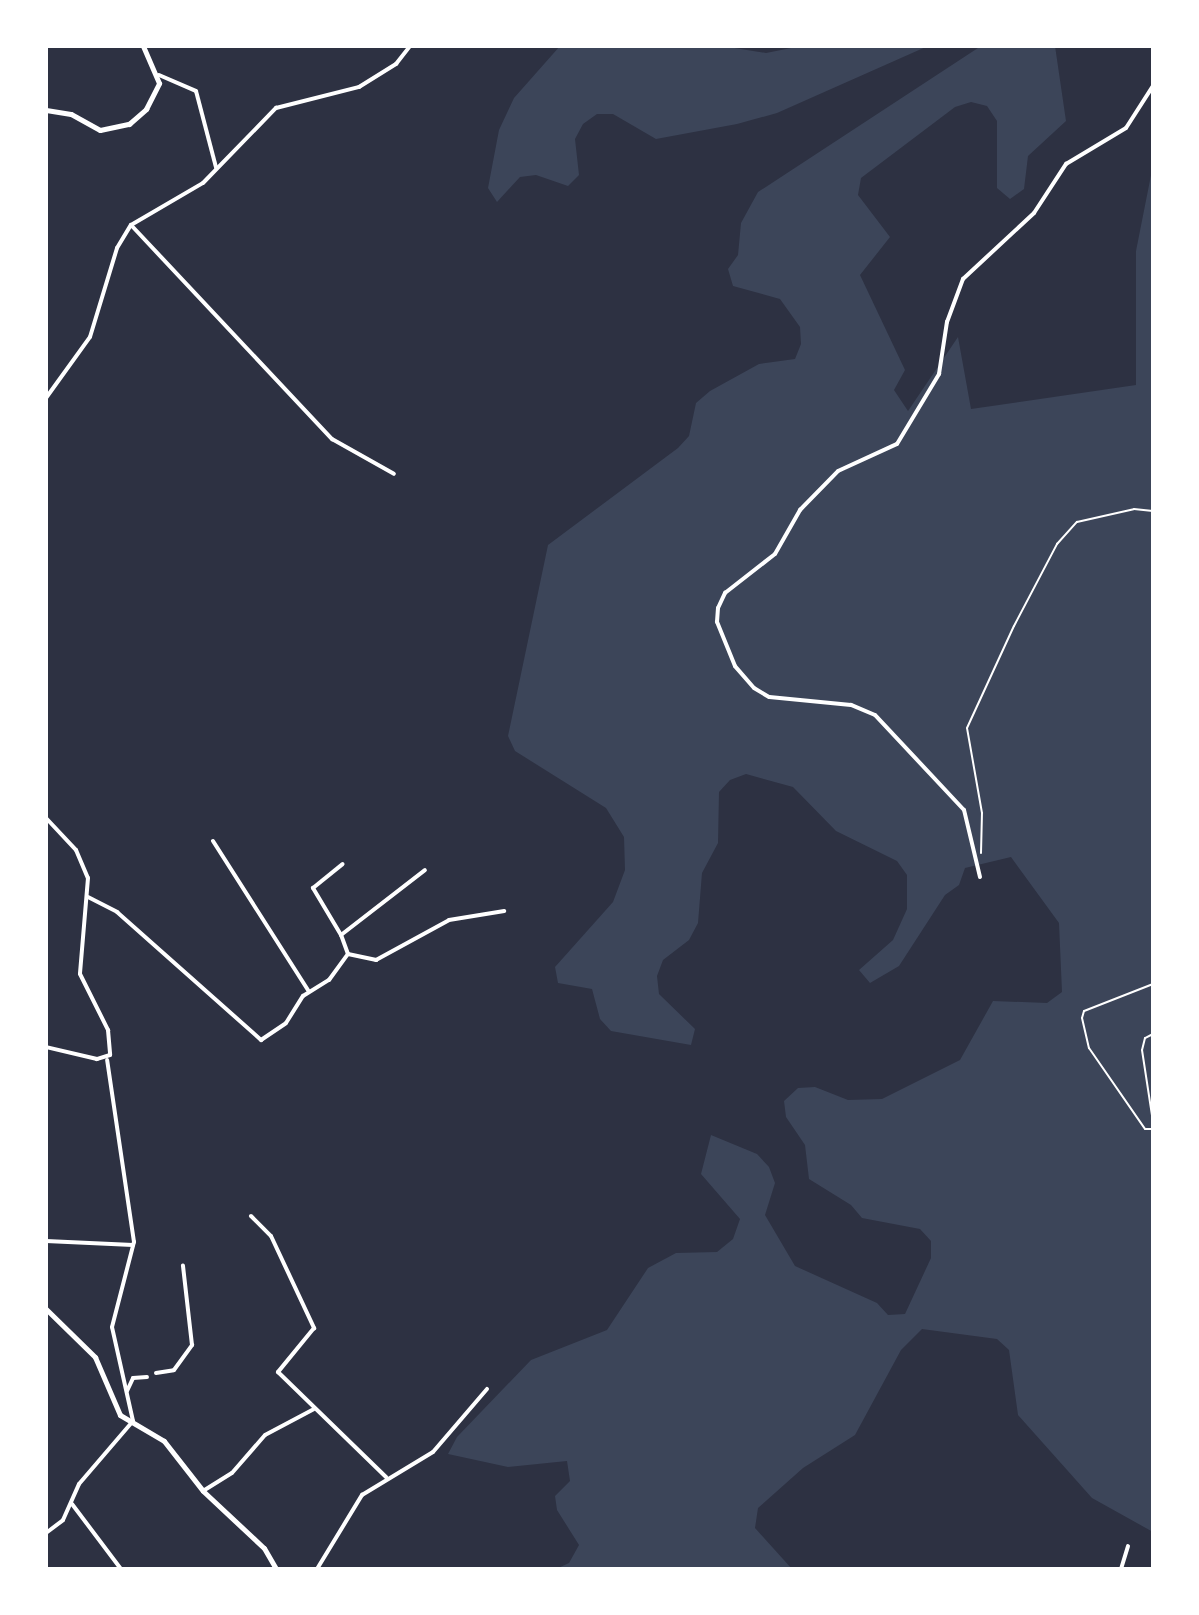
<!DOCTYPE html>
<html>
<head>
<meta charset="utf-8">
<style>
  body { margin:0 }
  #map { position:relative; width:1199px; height:1615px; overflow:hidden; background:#2d3142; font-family:Arial,sans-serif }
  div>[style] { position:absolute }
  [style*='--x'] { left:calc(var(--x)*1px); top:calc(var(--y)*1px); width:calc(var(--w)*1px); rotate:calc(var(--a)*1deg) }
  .green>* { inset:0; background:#3c4559 }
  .path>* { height:2px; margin:-1px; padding:0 1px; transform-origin:1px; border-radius:1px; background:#fff }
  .minor>* { height:4px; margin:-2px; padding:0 2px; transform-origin:2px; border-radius:2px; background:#fff }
  .tertiary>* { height:5px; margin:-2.5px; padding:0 2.5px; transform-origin:2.5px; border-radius:2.5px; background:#fff }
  span { translate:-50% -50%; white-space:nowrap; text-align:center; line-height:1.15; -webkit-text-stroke:6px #fff; paint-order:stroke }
  .frame { position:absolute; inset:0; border:48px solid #fff; pointer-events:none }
</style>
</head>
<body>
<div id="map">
  <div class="green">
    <i style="clip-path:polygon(560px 46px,722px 46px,766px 53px,801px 46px,928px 46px,777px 113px,737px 124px,656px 139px,613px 114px,597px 114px,583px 124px,575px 139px,579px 175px,568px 186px,536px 175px,520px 177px,497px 202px,488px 188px,499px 130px,514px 98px)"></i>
    <i style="clip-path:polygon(981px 46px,1055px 46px,1066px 121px,1028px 156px,1024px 189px,1010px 199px,997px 188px,997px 121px,987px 106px,971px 102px,955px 107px,861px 178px,858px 195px,890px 237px,860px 275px,905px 370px,894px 390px,908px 411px,958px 337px,971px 409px,1136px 385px,1136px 251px,1153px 165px,1153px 1532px,1092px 1498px,1018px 1415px,1009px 1350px,997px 1339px,922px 1329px,901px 1350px,855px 1435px,803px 1468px,758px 1508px,755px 1528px,792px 1569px,556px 1569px,569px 1563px,579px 1545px,557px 1510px,555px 1496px,570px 1481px,567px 1461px,508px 1467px,448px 1454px,457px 1437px,531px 1360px,607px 1330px,648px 1268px,676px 1253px,717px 1252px,733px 1239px,740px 1219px,701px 1174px,711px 1135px,757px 1154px,769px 1167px,775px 1183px,765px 1215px,795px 1266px,877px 1303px,888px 1315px,905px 1314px,931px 1258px,931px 1241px,920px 1229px,862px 1218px,851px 1205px,809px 1179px,805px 1145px,786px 1117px,784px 1101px,798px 1088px,815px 1087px,848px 1100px,882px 1099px,960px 1060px,993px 1001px,1047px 1003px,1062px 992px,1059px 923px,1011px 857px,965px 868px,959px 885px,945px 895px,899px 966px,870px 983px,859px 970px,893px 940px,907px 909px,907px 875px,897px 861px,836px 831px,793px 787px,746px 774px,730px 780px,719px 792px,718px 843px,702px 873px,698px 923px,689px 940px,663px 960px,657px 976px,659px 994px,695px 1029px,691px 1045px,611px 1031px,600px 1019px,592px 989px,558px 983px,555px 967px,613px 902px,625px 870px,624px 837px,606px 808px,515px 751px,508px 736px,548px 545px,678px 448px,689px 436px,696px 403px,710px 391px,759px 364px,795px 359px,801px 344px,800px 327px,780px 299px,733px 286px,728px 269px,738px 255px,741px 223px,758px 192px)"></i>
  </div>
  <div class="path">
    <i style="--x:981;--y:853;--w:40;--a:-88.6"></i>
    <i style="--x:982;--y:813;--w:86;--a:-100"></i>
    <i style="--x:967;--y:728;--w:112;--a:-65.3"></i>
    <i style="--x:1014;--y:626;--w:93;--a:-62.3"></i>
    <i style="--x:1057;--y:544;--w:30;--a:-48"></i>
    <i style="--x:1077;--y:522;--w:58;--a:-12.8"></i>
    <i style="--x:1134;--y:509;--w:19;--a:6"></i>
    <i style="--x:1153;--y:984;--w:74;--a:158.6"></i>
    <i style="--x:1084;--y:1011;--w:7;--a:106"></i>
    <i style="--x:1082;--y:1018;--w:31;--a:77"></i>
    <i style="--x:1089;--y:1048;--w:98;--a:55.3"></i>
    <i style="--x:1145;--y:1129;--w:8;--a:0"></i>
    <i style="--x:1153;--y:1034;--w:9;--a:153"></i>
    <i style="--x:1145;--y:1038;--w:12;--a:104"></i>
    <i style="--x:1142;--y:1050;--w:73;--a:81.3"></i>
  </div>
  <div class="minor">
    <i style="--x:159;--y:75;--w:40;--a:23.4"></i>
    <i style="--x:196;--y:91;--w:79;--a:75.3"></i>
    <i style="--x:131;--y:225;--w:294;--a:46.8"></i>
    <i style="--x:332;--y:439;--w:71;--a:29.4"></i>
    <i style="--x:46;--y:398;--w:75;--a:-54.2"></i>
    <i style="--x:90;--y:337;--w:93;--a:-73.1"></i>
    <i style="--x:117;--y:248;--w:27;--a:-59"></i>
    <i style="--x:131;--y:225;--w:83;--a:-30.3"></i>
    <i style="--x:203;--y:183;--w:105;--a:-45.8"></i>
    <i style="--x:276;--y:108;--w:86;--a:-14.2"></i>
    <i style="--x:359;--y:87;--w:44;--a:-31.9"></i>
    <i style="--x:396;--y:64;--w:23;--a:-52"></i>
    <i style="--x:46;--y:818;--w:44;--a:46.8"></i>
    <i style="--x:76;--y:850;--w:30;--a:67"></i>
    <i style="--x:88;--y:878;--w:96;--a:94.8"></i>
    <i style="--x:80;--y:974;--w:63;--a:63.4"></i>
    <i style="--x:108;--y:1030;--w:25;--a:85"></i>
    <i style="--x:110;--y:1055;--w:14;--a:163"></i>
    <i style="--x:97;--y:1059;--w:52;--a:-166.8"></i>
    <i style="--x:213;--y:841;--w:177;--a:57.5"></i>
    <i style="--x:980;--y:877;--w:69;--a:-103.4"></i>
    <i style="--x:964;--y:810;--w:130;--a:-133.1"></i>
    <i style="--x:875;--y:715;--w:26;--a:-157"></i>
    <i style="--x:851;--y:705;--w:82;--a:-174.4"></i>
    <i style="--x:769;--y:697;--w:17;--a:-149"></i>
    <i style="--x:754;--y:688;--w:29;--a:-131"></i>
    <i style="--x:735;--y:666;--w:48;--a:-112.2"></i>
    <i style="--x:717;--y:622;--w:14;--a:-86"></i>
    <i style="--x:718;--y:608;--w:17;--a:-65"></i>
    <i style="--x:725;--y:593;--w:63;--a:-38"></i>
    <i style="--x:775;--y:554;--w:51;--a:-60.4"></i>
    <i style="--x:800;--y:510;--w:54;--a:-45.7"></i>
    <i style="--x:838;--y:471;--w:65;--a:-24.6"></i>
    <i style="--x:897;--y:444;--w:82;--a:-59"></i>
    <i style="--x:939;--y:374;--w:53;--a:-81.3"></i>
    <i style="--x:947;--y:322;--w:46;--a:-69.6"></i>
    <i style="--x:963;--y:279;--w:97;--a:-42.9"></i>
    <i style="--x:1034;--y:213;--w:59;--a:-56.9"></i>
    <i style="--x:1066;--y:164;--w:70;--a:-31"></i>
    <i style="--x:1126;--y:128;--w:50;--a:-57.3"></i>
    <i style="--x:88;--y:897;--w:33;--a:27"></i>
    <i style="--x:117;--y:912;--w:193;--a:41.6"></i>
    <i style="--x:261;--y:1040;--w:30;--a:-34"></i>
    <i style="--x:286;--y:1023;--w:32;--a:-58"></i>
    <i style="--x:303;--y:996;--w:31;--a:-32"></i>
    <i style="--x:329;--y:980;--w:32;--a:-54"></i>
    <i style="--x:348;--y:954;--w:29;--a:12"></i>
    <i style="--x:376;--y:960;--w:83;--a:-28.7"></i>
    <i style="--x:449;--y:920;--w:56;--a:-9.3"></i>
    <i style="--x:341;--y:935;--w:55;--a:-120.8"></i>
    <i style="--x:313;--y:888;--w:38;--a:-39"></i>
    <i style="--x:348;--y:954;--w:20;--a:-110"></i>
    <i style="--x:341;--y:935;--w:106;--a:-37.7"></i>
    <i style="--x:251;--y:1216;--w:28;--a:45"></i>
    <i style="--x:271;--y:1236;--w:102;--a:64.9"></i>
    <i style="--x:314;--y:1328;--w:57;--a:129.3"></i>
    <i style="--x:278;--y:1372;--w:151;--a:44.2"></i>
    <i style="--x:46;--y:1241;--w:87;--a:2.6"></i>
    <i style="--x:156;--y:1373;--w:18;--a:-9"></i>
    <i style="--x:174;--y:1370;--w:31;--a:-54"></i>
    <i style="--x:192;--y:1345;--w:80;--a:-96.5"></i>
    <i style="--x:127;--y:1391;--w:14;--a:-65"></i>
    <i style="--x:133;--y:1378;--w:14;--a:-4"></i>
    <i style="--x:203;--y:1491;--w:34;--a:-32"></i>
    <i style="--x:232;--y:1473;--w:50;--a:-49"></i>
    <i style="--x:265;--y:1435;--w:55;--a:-28"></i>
    <i style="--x:72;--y:1504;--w:81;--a:53"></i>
    <i style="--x:46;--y:1533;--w:21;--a:-37"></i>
    <i style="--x:63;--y:1520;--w:39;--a:-66"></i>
    <i style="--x:79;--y:1484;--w:83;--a:-49.4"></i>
    <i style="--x:133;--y:1421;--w:96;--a:-102.6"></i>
    <i style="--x:112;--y:1327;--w:88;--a:-75.5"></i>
    <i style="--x:134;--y:1242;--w:184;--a:-98.4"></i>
    <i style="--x:317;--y:1569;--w:87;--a:-58.7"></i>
    <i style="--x:362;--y:1495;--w:83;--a:-31.2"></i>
    <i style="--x:433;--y:1452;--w:83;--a:-49.4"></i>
    <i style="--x:1121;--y:1569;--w:24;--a:-73"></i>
  </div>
  <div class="tertiary">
    <i style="--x:46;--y:110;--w:25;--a:9"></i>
    <i style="--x:71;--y:114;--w:33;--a:29"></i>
    <i style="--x:100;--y:130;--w:30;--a:-12"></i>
    <i style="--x:129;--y:124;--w:23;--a:-41"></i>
    <i style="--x:146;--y:109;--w:29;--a:-63"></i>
    <i style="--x:159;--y:83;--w:40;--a:-113.4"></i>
    <i style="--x:46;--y:1309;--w:69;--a:44.4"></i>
    <i style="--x:95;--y:1357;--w:63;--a:66.7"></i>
    <i style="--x:120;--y:1415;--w:51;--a:30.6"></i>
    <i style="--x:164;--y:1441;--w:63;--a:52"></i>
    <i style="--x:203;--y:1491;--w:83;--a:43.1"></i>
    <i style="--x:264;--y:1548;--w:24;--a:60"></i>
  </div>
  <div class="frame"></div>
</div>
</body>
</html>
